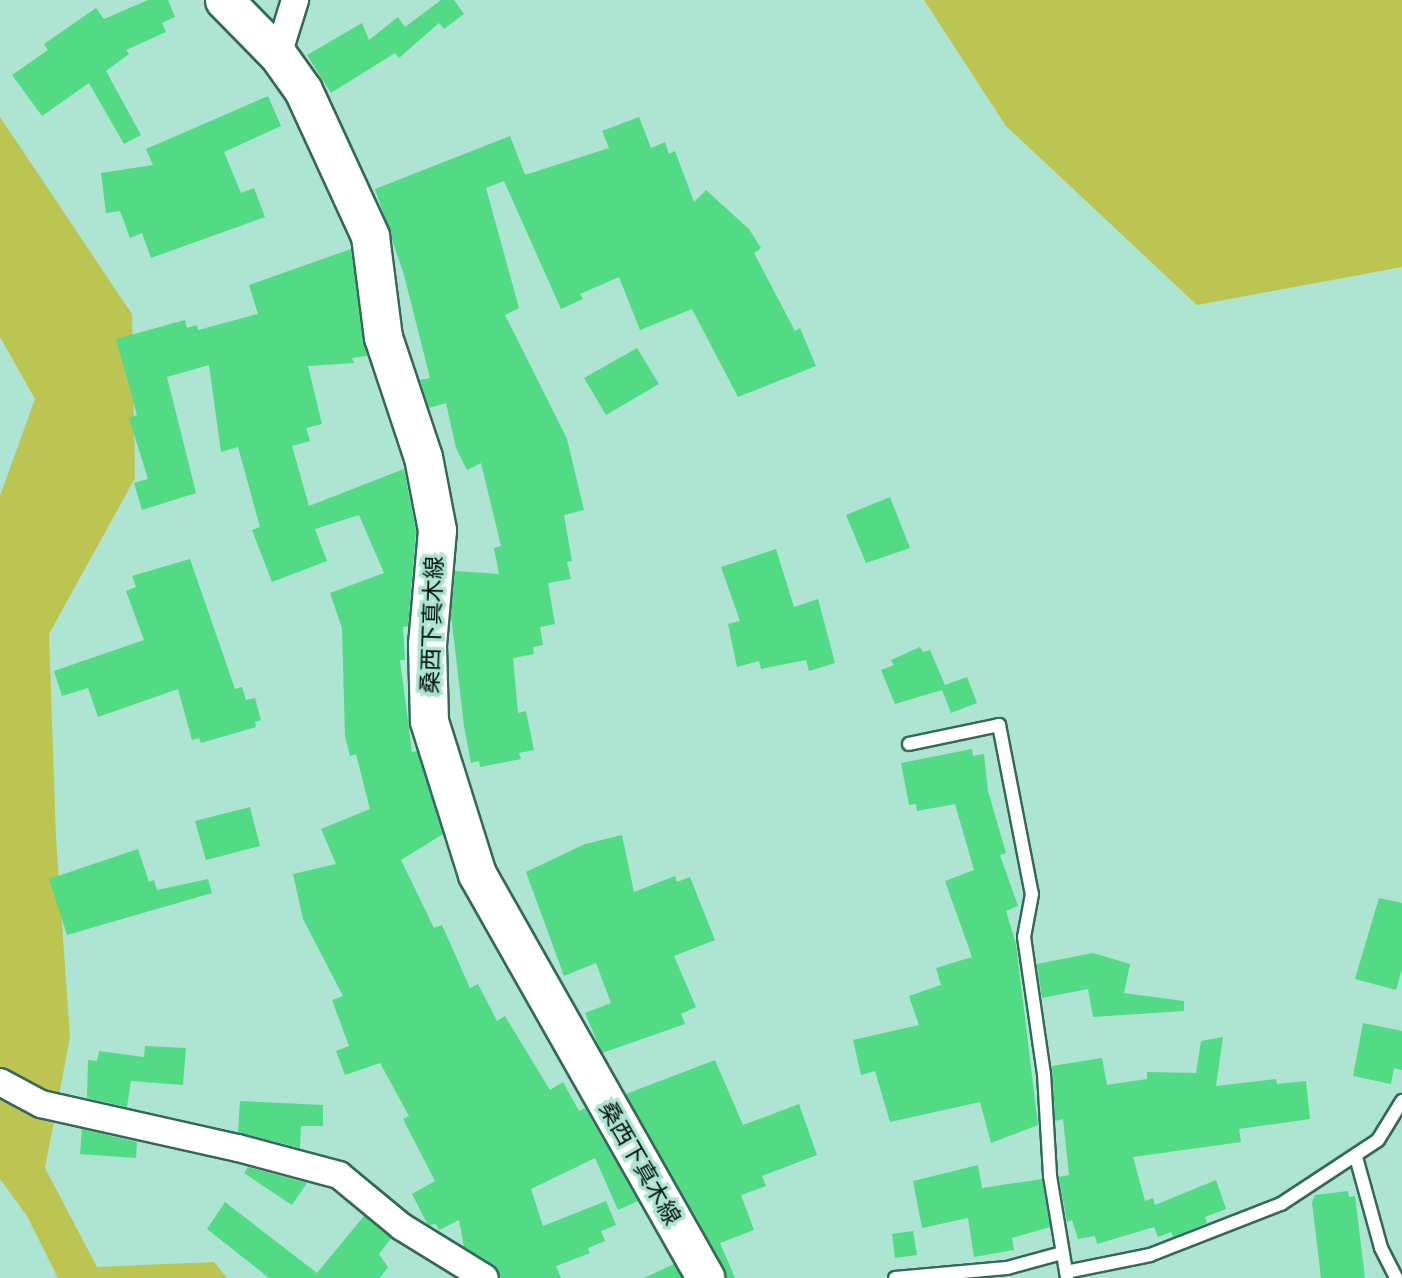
<!DOCTYPE html>
<html>
<head>
<meta charset="utf-8">
<style>
  body { margin:0 }
  #map { position:relative; width:1402px; height:1278px; overflow:hidden; background:#ade4d2; font-family:"Archivo Narrow","Noto Sans JP",sans-serif }
  div>[style] { position:absolute }
  [style*='--x'] { left:calc(var(--x)*1px); top:calc(var(--y)*1px); width:calc(var(--w)*1px); rotate:calc(var(--a)*1deg) }
  .green>* { inset:0; background:#bcc452 }
  .building>* { inset:0; background:#53da85 }
  .roads { filter:drop-shadow(2px 0 #346859) drop-shadow(-2px 0 #346859) drop-shadow(0 2px #346859) drop-shadow(0 -2px #346859) }
  .service>* { height:12px; margin:-6px; padding:0 6px; transform-origin:6px; border-radius:6px; background:#fff }
  .minor>* { height:26px; margin:-13px; padding:0 13px; transform-origin:13px; border-radius:13px; background:#fff }
  .secondary>* { height:37px; margin:-18.5px; padding:0 18.5px; transform-origin:18.5px; border-radius:18.5px; background:#fff }
  span { translate:-50% -50%; white-space:nowrap; text-align:center; line-height:1.15; -webkit-text-stroke:7px #ade4d2; paint-order:stroke }
  .street-label { font-size:23px; color:#00120d }
</style>
</head>
<body>
<div id="map">
  <div class="green">
    <i style="clip-path:polygon(924px 0,1402px 0,1402px 267px,1197px 305px,1006px 126px)"></i>
    <i style="clip-path:polygon(0 117px,132px 314px,135px 478px,49px 634px,56px 839px,70px 1037px,45px 1168px,97px 1267px,214px 1262px,227px 1278px,58px 1278px,27px 1216px,0 1179px,0 496px,35px 399px,0 337px)"></i>
  </div>
  <div class="building">
    <i style="clip-path:polygon(148px 0,168px 0,175px 17px,162px 23px,166px 32px,126px 50px,129px 54px,106px 71px,141px 135px,124px 144px,89px 83px,42px 116px,12px 75px,48px 50px,44px 44px,96px 8px,104px 19px)"></i>
    <i style="clip-path:polygon(441px 0,454px 0,464px 14px,444px 29px,439px 23px,399px 58px,395px 53px,331px 93px,307px 55px,362px 23px,369px 40px,398px 17px,405px 27px)"></i>
    <i style="clip-path:polygon(268px 96px,281px 126px,224px 152px,241px 193px,254px 188px,265px 217px,151px 258px,142px 233px,130px 238px,120px 211px,106px 213px,101px 173px,153px 165px,146px 149px)"></i>
    <i style="clip-path:polygon(639px 117px,651px 148px,665px 142px,669px 154px,675px 151px,694px 202px,706px 190px,749px 229px,761px 248px,754px 253px,795px 331px,800px 328px,816px 366px,738px 397px,692px 309px,640px 330px,619px 277px,580px 294px,583px 299px,561px 309px,504px 181px,486px 188px,519px 308px,505px 315px,567px 439px,584px 510px,564px 515px,572px 561px,567px 562px,571px 579px,548px 583px,555px 624px,540px 627px,543px 645px,533px 647px,534px 654px,513px 658px,518px 713px,526px 711px,534px 750px,519px 753px,521px 759px,480px 767px,479px 761px,471px 763px,464px 726px,451px 615px,455px 571px,499px 574px,494px 548px,501px 546px,481px 463px,467px 470px,456px 448px,446px 403px,429px 408px,420px 380px,430px 378px,404px 275px,375px 189px,510px 136px,525px 175px,609px 148px,602px 131px)"></i>
    <i style="clip-path:polygon(351px 249px,367px 356px,352px 358px,354px 363px,308px 366px,322px 424px,306px 428px,310px 441px,292px 446px,309px 506px,404px 469px,416px 531px,408px 626px,403px 627px,405px 660px,400px 660px,412px 752px,417px 751px,443px 834px,401px 860px,434px 928px,442px 925px,470px 988px,478px 984px,497px 1021px,505px 1016px,550px 1090px,563px 1082px,579px 1111px,585px 1108px,638px 1201px,618px 1210px,595px 1158px,531px 1189px,543px 1226px,606px 1201px,616px 1225px,601px 1231px,605px 1241px,588px 1248px,590px 1253px,556px 1266px,561px 1278px,501px 1278px,494px 1265px,464px 1247px,459px 1220px,439px 1230px,436px 1224px,428px 1225px,412px 1194px,435px 1181px,403px 1119px,409px 1116px,380px 1063px,345px 1075px,336px 1051px,349px 1046px,332px 1000px,343px 996px,303px 919px,293px 874px,336px 864px,321px 829px,370px 809px,356px 754px,350px 756px,345px 736px,342px 628px,330px 593px,384px 573px,359px 515px,315px 529px,327px 561px,272px 582px,252px 530px,260px 527px,238px 447px,221px 452px,209px 365px,167px 377px,196px 493px,142px 510px,134px 483px,148px 479px,129px 418px,137px 415px,116px 339px,185px 320px,187px 328px,197px 325px,198px 330px,258px 314px,249px 285px)"></i>
    <i style="clip-path:polygon(637px 348px,659px 384px,606px 415px,584px 378px)"></i>
    <i style="clip-path:polygon(890px 497px,910px 548px,866px 563px,846px 515px)"></i>
    <i style="clip-path:polygon(776px 549px,794px 607px,818px 599px,835px 663px,809px 671px,806px 660px,761px 669px,759px 661px,737px 667px,728px 624px,740px 621px,721px 567px)"></i>
    <i style="clip-path:polygon(190px 559px,235px 689px,242px 687px,246px 700px,255px 698px,261px 720px,255px 722px,256px 727px,201px 743px,199px 738px,192px 740px,178px 689px,98px 717px,88px 688px,62px 696px,54px 671px,144px 640px,126px 591px,136px 587px,132px 576px)"></i>
    <i style="clip-path:polygon(920px 647px,923px 652px,930px 650px,945px 685px,967px 677px,977px 703px,951px 713px,942px 690px,895px 704px,881px 670px,894px 665px,891px 660px)"></i>
    <i style="clip-path:polygon(972px 749px,973px 756px,984px 754px,988px 791px,1006px 853px,1000px 855px,1018px 906px,1006px 911px,1016px 944px,1038px 1125px,991px 1143px,980px 1102px,890px 1122px,875px 1071px,861px 1075px,853px 1040px,919px 1025px,909px 996px,941px 985px,936px 968px,972px 957px,945px 881px,974px 870px,955px 804px,917px 811px,916px 804px,909px 805px,901px 763px)"></i>
    <i style="clip-path:polygon(250px 807px,260px 846px,206px 860px,195px 821px)"></i>
    <i style="clip-path:polygon(622px 835px,634px 892px,675px 876px,677px 882px,690px 877px,715px 940px,674px 956px,696px 1007px,681px 1014px,685px 1024px,602px 1053px,585px 1013px,611px 1003px,596px 963px,564px 976px,526px 872px,585px 844px)"></i>
    <i style="clip-path:polygon(138px 849px,149px 882px,154px 880px,157px 890px,208px 879px,212px 893px,67px 935px,49px 879px)"></i>
    <i style="clip-path:polygon(1379px 898px,1402px 903px,1402px 969px,1396px 990px,1355px 979px)"></i>
    <i style="clip-path:polygon(1093px 953px,1130px 964px,1124px 993px,1184px 1001px,1184px 1011px,1093px 1017px,1088px 989px,1042px 998px,1037px 964px)"></i>
    <i style="clip-path:polygon(1363px 1023px,1402px 1031px,1402px 1070px,1394px 1068px,1391px 1084px,1353px 1076px)"></i>
    <i style="clip-path:polygon(1223px 1037px,1216px 1086px,1276px 1079px,1277px 1084px,1306px 1081px,1310px 1119px,1239px 1129px,1241px 1142px,1133px 1157px,1145px 1201px,1153px 1198px,1155px 1205px,1216px 1180px,1226px 1209px,1205px 1217px,1207px 1223px,1173px 1237px,1171px 1232px,1158px 1237px,1154px 1227px,1097px 1244px,1095px 1236px,1078px 1239px,1072px 1220px,1067px 1222px,1059px 1177px,1069px 1175px,1063px 1119px,1055px 1121px,1052px 1066px,1102px 1058px,1107px 1085px,1147px 1079px,1147px 1072px,1196px 1073px,1201px 1041px)"></i>
    <i style="clip-path:polygon(145px 1046px,186px 1048px,183px 1085px,131px 1081px,127px 1107px,87px 1098px,88px 1060px,97px 1061px,99px 1051px,144px 1057px)"></i>
    <i style="clip-path:polygon(715px 1060px,743px 1125px,799px 1104px,817px 1155px,762px 1176px,766px 1186px,741px 1195px,754px 1230px,720px 1243px,735px 1278px,727px 1278px,626px 1094px)"></i>
    <i style="clip-path:polygon(240px 1101px,323px 1105px,323px 1126px,301px 1126px,300px 1148px,238px 1132px)"></i>
    <i style="clip-path:polygon(82px 1129px,137px 1142px,136px 1158px,80px 1154px)"></i>
    <i style="clip-path:polygon(978px 1165px,982px 1188px,1042px 1179px,1050px 1227px,1012px 1238px,1014px 1250px,974px 1257px,968px 1218px,922px 1228px,913px 1181px)"></i>
    <i style="clip-path:polygon(248px 1167px,307px 1183px,292px 1205px,244px 1173px)"></i>
    <i style="clip-path:polygon(1348px 1191px,1349px 1197px,1355px 1196px,1365px 1278px,1321px 1278px,1312px 1202px,1315px 1195px)"></i>
    <i style="clip-path:polygon(225px 1202px,317px 1273px,364px 1216px,391px 1238px,379px 1254px,388px 1267px,380px 1278px,269px 1278px,207px 1229px)"></i>
    <i style="clip-path:polygon(913px 1231px,917px 1255px,895px 1258px,892px 1234px)"></i>
    <i style="clip-path:polygon(674px 1264px,682px 1278px,644px 1278px)"></i>
  </div>
  <div class="roads">
    <div class="service">
      <i style="--x:909;--y:744;--w:92;--a:-11.9"></i>
      <i style="--x:999;--y:725;--w:172;--a:79"></i>
      <i style="--x:1032;--y:894;--w:44;--a:100.5"></i>
      <i style="--x:1024;--y:937;--w:138;--a:81.7"></i>
      <i style="--x:1044;--y:1074;--w:102;--a:86.6"></i>
      <i style="--x:1050;--y:1176;--w:103;--a:80.5"></i>
      <i style="--x:1356;--y:1157;--w:94;--a:74.6"></i>
      <i style="--x:1381;--y:1248;--w:34;--a:63"></i>
      <i style="--x:1066;--y:1272;--w:86;--a:-11.4"></i>
      <i style="--x:1150;--y:1255;--w:141;--a:-21.3"></i>
      <i style="--x:1281;--y:1204;--w:116;--a:-33.4"></i>
      <i style="--x:1378;--y:1140;--w:46;--a:-58.4"></i>
      <i style="--x:895;--y:1278;--w:112;--a:-5.1"></i>
      <i style="--x:1007;--y:1268;--w:57;--a:-15.3"></i>
    </div>
    <div class="minor">
      <i style="--x:278;--y:55;--w:58;--a:-72.8"></i>
      <i style="--x:0;--y:1082;--w:47;--a:28.2"></i>
      <i style="--x:41;--y:1104;--w:202;--a:12.6"></i>
      <i style="--x:238;--y:1148;--w:105;--a:15"></i>
      <i style="--x:339;--y:1175;--w:82;--a:39.5"></i>
      <i style="--x:402;--y:1227;--w:97;--a:31.6"></i>
    </div>
    <div class="secondary">
      <i style="--x:224;--y:0;--w:77;--a:45.5"></i>
      <i style="--x:278;--y:55;--w:43;--a:54.5"></i>
      <i style="--x:303;--y:90;--w:161;--a:65.3"></i>
      <i style="--x:370;--y:236;--w:102;--a:82.7"></i>
      <i style="--x:383;--y:337;--w:126;--a:71.6"></i>
      <i style="--x:423;--y:457;--w:74;--a:79.1"></i>
      <i style="--x:437;--y:530;--w:115;--a:95"></i>
      <i style="--x:427;--y:645;--w:76;--a:88.5"></i>
      <i style="--x:429;--y:721;--w:160;--a:72.6"></i>
      <i style="--x:477;--y:874;--w:464;--a:60.5"></i>
    </div>
  </div>
  <div class="street-label">
    <span style="left:432px;top:625px;rotate:-88deg">桑西下真木線</span>
    <span style="left:640px;top:1163px;rotate:60deg">桑西下真木線</span>
  </div>
</div>
</body>
</html>
